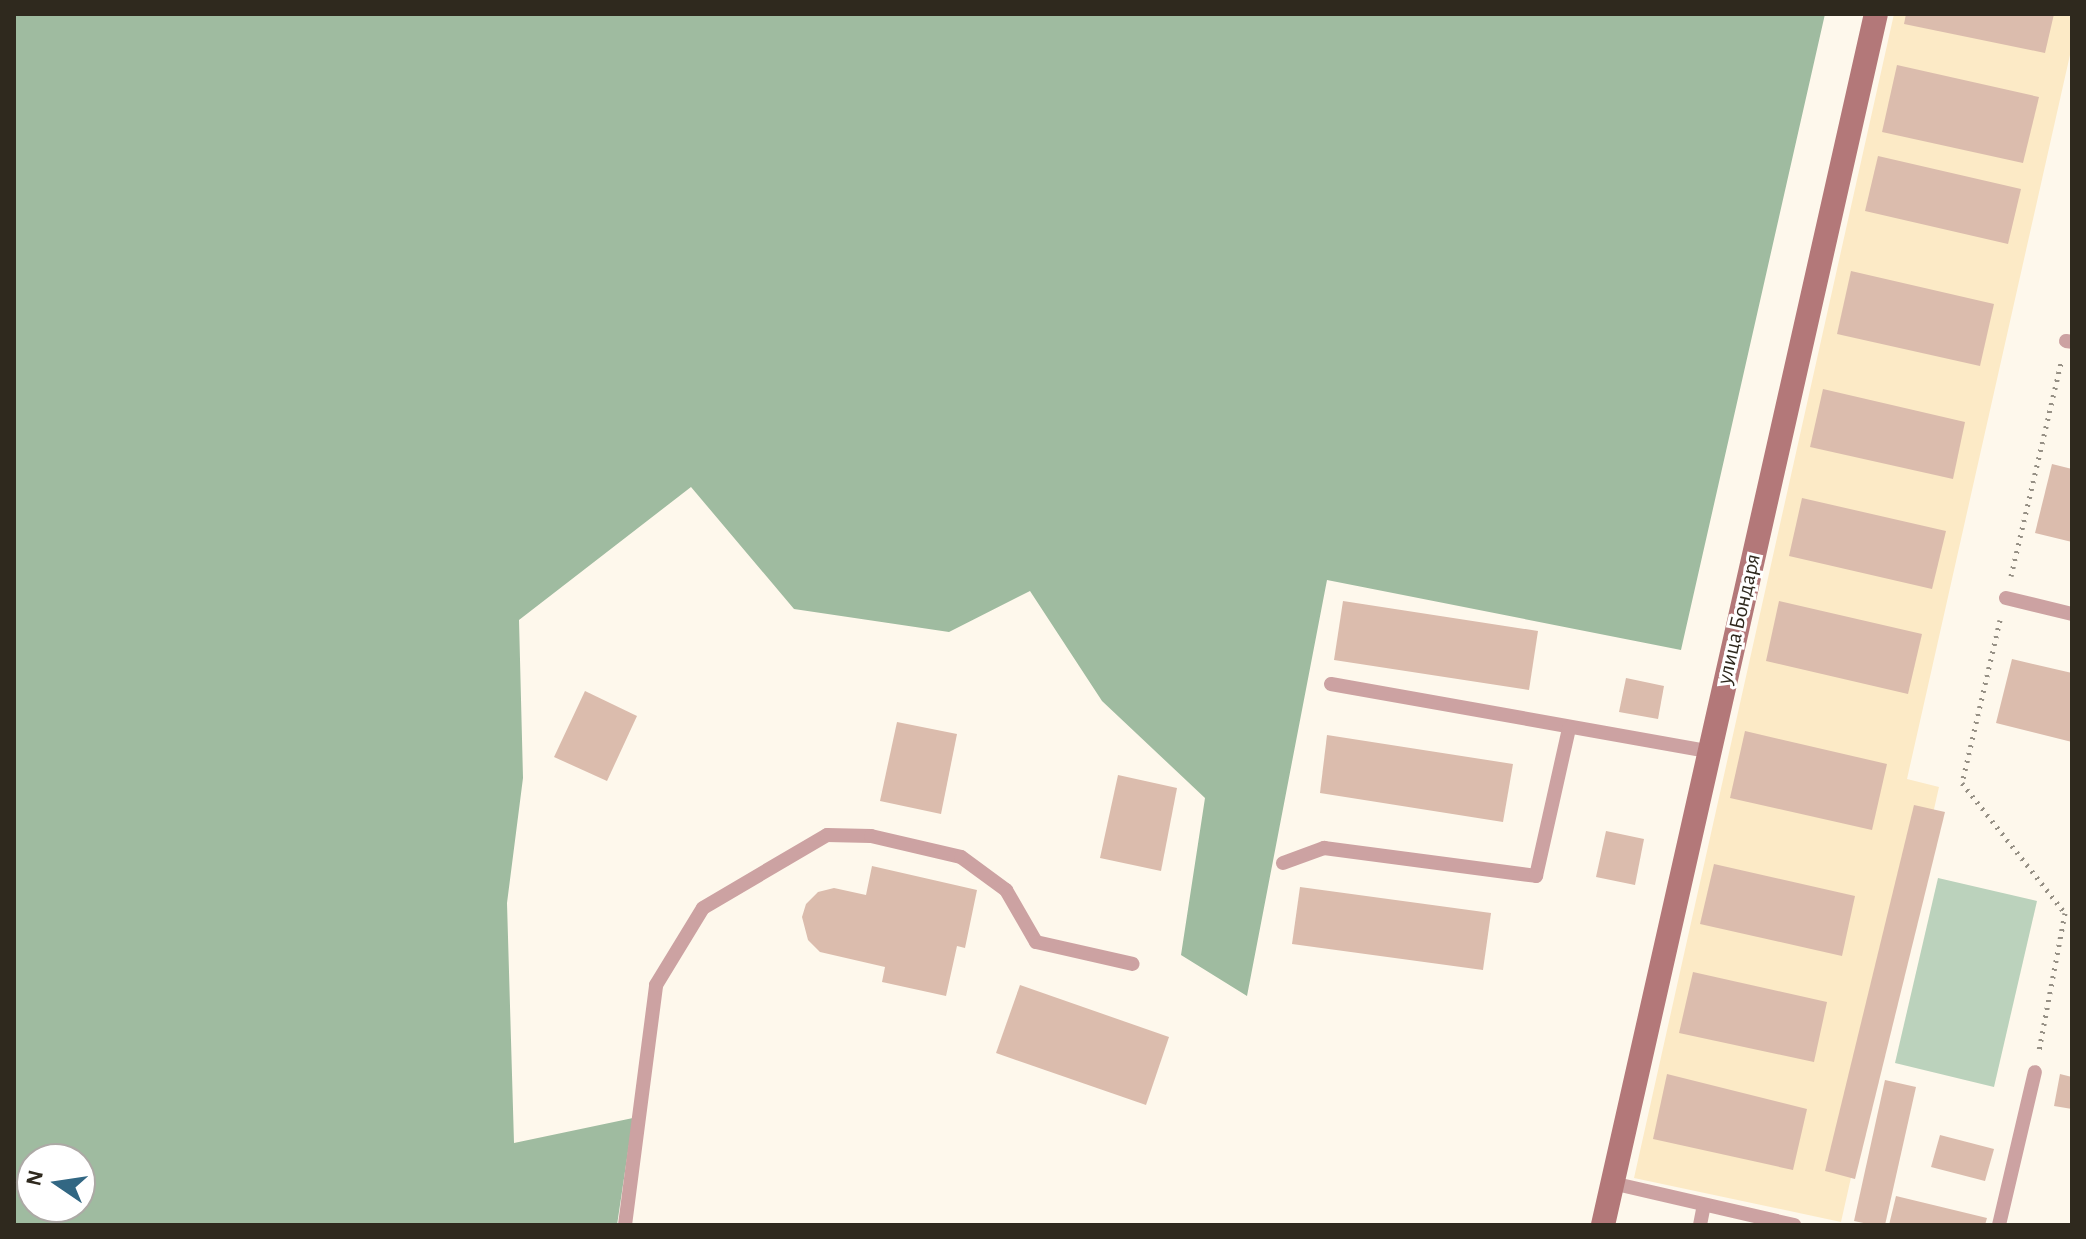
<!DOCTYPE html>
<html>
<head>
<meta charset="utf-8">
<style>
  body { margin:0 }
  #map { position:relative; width:2086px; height:1239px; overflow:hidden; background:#fef8ec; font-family:"Alegreya Sans",sans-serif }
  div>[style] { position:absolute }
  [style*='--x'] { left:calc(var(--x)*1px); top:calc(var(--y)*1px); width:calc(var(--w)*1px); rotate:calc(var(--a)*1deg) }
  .built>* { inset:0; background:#fceac6 }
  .green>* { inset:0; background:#bbd2bc }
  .forest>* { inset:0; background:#9fbba0 }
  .building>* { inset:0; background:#dbbcad }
  .path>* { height:5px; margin-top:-2.5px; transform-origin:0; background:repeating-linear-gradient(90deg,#969085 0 2px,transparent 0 8px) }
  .lane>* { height:14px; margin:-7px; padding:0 7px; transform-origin:7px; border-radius:7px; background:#cca2a2 }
  .secondary>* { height:24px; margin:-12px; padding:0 12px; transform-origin:12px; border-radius:12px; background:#b37879 }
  span { translate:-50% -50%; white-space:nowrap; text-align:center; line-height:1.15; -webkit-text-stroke:6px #fff; paint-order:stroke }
  .street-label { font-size:22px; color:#2f291e }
  .frame { position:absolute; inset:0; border:16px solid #2f291e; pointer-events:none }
  .north { position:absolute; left:16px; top:1143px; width:80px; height:80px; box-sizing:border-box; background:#fff; border:2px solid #aca9a5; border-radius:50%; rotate:283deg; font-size:22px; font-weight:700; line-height:32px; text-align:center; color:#2f291e }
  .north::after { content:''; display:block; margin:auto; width:28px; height:36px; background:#326783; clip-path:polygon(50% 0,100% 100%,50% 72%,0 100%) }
</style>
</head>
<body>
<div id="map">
  <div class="built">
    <i style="clip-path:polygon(1894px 14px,2072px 14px,2072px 46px,1907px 779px,1939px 787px,1841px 1222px,1634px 1178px)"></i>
  </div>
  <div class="green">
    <i style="clip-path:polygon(1938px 878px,2037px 901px,1994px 1087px,1895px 1063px)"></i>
  </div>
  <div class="forest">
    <i style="clip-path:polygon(evenodd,14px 14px,1825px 14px,1681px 650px,1327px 580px,1247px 996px,1181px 955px,1205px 798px,1102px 701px,1030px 591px,949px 632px,794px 609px,691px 487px,519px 620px,523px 778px,507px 903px,514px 1143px,633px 1118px,617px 1225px,14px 1225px,14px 14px,32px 1159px,80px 1159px,80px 1207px,32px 1207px,32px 1159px)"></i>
  </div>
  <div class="building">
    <i style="clip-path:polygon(1906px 14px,2054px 14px,2045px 53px,1904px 24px)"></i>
    <i style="clip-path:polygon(1897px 65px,2039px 97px,2023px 163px,1882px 132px)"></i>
    <i style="clip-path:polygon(1878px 156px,2021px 189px,2008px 244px,1865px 211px)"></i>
    <i style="clip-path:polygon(1851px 271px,1994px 304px,1980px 366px,1837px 334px)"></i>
    <i style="clip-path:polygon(1823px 389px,1965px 422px,1953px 479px,1810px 447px)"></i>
    <i style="clip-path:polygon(2052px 464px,2072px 469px,2072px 542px,2035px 533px)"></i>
    <i style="clip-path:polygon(1802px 498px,1946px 531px,1932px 589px,1789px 556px)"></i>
    <i style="clip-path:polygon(1343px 601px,1538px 631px,1529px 690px,1334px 660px)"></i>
    <i style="clip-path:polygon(1779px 601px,1922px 634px,1908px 694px,1766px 661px)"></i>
    <i style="clip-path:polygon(2012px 659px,2072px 673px,2072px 742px,1996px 723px)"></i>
    <i style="clip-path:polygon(1626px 678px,1664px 686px,1658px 719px,1619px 712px)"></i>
    <i style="clip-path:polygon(585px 691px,637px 716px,607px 781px,554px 757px)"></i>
    <i style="clip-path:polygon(897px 722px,957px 734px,941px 814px,880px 801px)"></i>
    <i style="clip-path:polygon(1745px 731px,1887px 764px,1872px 830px,1730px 798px)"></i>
    <i style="clip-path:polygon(1327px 735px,1513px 764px,1503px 822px,1320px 793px)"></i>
    <i style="clip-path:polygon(1118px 775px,1177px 788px,1161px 871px,1100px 858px)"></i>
    <i style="clip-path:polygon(1914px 805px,1945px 812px,1855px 1179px,1825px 1171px)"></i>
    <i style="clip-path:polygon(1606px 831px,1644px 839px,1635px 885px,1596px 877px)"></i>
    <i style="clip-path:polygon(1714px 864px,1855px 896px,1842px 956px,1700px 924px)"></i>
    <i style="clip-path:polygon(872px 866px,977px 890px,965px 948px,957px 946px,946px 996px,882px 982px,885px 967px,820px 952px,808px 940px,802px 917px,806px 904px,818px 892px,834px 888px,866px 895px)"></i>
    <i style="clip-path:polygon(1300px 887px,1491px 913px,1483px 970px,1292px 944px)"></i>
    <i style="clip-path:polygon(1693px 972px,1827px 1002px,1814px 1062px,1679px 1033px)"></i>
    <i style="clip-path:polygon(1020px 985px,1169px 1037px,1146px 1105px,996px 1053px)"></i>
    <i style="clip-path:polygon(1667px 1074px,1807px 1109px,1793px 1170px,1653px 1139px)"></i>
    <i style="clip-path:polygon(2060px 1074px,2072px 1077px,2072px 1109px,2054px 1106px)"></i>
    <i style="clip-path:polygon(1885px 1080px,1916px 1087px,1885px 1225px,1873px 1225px,1854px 1221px)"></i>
    <i style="clip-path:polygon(1940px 1135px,1994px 1149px,1985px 1181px,1931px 1167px)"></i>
    <i style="clip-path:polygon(1896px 1196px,1987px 1218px,1985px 1225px,1889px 1225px)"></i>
  </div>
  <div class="path">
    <i style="--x:2011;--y:576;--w:219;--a:-76.8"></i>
    <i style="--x:2000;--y:620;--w:167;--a:103.1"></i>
    <i style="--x:1962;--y:783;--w:166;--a:51.6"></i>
    <i style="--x:2065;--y:913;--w:140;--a:100.7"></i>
  </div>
  <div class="lane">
    <i style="--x:2066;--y:341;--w:6;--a:9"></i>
    <i style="--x:2006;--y:598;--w:68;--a:13.6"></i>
    <i style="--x:1331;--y:684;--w:384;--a:10.1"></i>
    <i style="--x:1283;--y:863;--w:44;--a:-20.1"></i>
    <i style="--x:1324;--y:848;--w:214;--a:7.5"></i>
    <i style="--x:1536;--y:876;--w:152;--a:-77.4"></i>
    <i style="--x:1612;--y:1183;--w:187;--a:13"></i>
    <i style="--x:625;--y:1225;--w:242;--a:-82.6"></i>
    <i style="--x:656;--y:985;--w:90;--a:-58.6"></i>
    <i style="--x:703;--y:908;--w:144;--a:-30.5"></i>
    <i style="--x:827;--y:835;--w:44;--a:1.3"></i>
    <i style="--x:871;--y:836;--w:92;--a:13.1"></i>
    <i style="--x:961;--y:857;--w:56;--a:36.3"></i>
    <i style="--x:1006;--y:890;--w:60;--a:60"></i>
    <i style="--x:1036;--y:942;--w:99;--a:12.8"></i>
    <i style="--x:1700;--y:1225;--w:20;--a:-79"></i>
    <i style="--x:1999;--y:1225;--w:157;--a:-76.8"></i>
  </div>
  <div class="secondary">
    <i style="--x:1603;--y:1225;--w:1241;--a:-77.3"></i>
  </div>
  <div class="street-label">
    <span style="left:1739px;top:619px;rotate:-77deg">улица Бондаря</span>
  </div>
  <div class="frame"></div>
  <div class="north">N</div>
</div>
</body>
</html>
